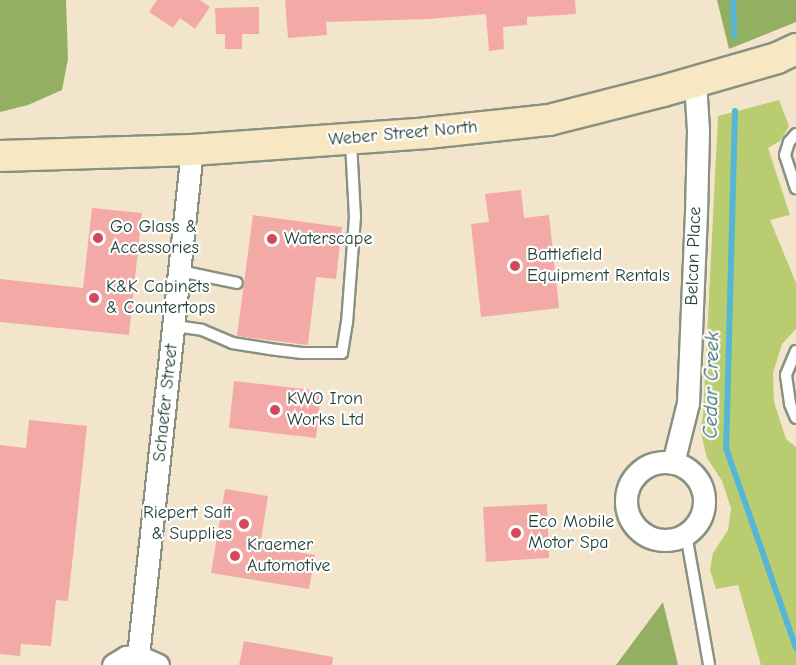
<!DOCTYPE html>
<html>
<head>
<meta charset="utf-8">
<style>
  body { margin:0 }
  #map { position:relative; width:796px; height:665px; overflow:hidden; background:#f3e5cc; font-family:"Comic Neue",sans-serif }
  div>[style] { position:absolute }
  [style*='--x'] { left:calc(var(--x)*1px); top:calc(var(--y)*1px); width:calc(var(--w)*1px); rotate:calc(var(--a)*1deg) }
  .green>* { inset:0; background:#bacc70 }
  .forest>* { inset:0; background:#93b062 }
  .stream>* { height:6px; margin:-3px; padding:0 3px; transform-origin:3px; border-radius:3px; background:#56b6d5 }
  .building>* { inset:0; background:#f3aaa7 }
  .roads { filter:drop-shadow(2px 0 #899180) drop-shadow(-2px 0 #899180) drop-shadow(0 2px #899180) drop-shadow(0 -2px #899180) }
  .lane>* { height:10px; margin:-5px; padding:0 5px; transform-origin:5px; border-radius:5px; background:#fff }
  .street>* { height:21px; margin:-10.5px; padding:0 10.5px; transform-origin:10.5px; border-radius:10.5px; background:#fff }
  .street>.ring { margin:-10.5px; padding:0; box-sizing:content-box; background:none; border:21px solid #fff; border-radius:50% }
  .secondary>* { height:30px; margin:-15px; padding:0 15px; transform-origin:15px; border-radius:15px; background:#f8e7c3 }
  .dots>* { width:16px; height:16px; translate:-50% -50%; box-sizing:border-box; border:3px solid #fff; border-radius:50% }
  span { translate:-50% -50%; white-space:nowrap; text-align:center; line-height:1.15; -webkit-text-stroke:4.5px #fff; paint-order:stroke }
  .street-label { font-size:18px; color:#1f3d34 }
  .poi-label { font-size:18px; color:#1f3d34 }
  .left { translate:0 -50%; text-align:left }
  .right { translate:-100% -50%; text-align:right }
  .water-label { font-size:20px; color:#306164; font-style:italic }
</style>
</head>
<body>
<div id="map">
  <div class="green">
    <i style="clip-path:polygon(779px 100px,789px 126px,780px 141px,768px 148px,790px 215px,770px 220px,796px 283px,796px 329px,782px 344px,773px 373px,774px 402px,786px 439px,796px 447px,796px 665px,761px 665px,738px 585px,716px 589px,710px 570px,713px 553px,728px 530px,731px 508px,722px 481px,707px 458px,700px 429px,703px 416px,718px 116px)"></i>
  </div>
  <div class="forest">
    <i style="clip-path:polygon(0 0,66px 0,68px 59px,62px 90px,28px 105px,0 112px)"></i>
    <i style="clip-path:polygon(717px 0,796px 0,796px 22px,729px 49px)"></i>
    <i style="clip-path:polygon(663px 602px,678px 665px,616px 665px)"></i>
  </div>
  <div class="stream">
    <i style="--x:733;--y:0;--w:36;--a:88"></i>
    <i style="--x:735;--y:111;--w:337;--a:91.5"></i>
    <i style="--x:726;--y:448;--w:212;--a:70.7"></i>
  </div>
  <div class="building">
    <i style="clip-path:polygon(157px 0,200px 0,210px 7px,195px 29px,180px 18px,173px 28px,149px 12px)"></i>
    <i style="clip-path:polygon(285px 0,575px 0,576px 14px,527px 17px,527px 25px,503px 27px,504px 49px,489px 51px,486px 14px,429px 19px,326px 22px,327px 35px,288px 38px)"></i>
    <i style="clip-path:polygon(259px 7px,259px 34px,242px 34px,242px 49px,225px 49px,225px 34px,216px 34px,215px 8px)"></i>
    <i style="clip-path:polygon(521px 190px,524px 218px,549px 215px,559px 308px,481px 317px,471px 224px,489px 222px,485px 194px)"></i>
    <i style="clip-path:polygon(92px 208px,142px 213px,129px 335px,0 322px,0 279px,83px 288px)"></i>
    <i style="clip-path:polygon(253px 215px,342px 227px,336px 279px,316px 277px,308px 345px,237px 336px)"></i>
    <i style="clip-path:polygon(234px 381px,321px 391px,316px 438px,229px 428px)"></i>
    <i style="clip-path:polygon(29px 420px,87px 426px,68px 601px,56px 600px,51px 646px,21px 644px,20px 656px,0 654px,0 445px,26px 448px)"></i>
    <i style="clip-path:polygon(225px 489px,268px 496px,260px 546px,315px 555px,309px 589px,211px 573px)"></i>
    <i style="clip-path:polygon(547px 504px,549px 558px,486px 562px,483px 507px)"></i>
    <i style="clip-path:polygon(244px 641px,333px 657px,332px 665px,239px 665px)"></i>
  </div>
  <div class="roads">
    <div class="lane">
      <i style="--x:796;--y:134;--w:11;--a:131"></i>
      <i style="--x:789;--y:142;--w:14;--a:107"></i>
      <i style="--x:785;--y:155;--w:35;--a:72"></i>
      <i style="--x:180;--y:271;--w:58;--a:11.9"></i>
      <i style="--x:175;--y:326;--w:27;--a:8"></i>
      <i style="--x:202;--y:330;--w:33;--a:23"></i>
      <i style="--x:232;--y:343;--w:37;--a:9"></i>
      <i style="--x:269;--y:349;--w:33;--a:7"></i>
      <i style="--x:302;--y:353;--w:40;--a:0"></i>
      <i style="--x:342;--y:353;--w:30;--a:-81"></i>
      <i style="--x:347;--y:323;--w:106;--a:-85.7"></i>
      <i style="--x:355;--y:217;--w:75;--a:-93.1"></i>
      <i style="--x:796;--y:351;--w:26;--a:113"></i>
      <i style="--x:786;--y:375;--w:29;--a:82"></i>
      <i style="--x:790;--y:404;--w:15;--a:67"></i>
      <i style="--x:686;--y:534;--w:133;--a:80"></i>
    </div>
    <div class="street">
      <i class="ring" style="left:626px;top:462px;width:57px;height:57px"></i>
      <i style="--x:673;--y:463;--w:62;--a:-76"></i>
      <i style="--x:688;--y:403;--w:190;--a:-87.6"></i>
      <i style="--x:696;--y:213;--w:83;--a:-88.6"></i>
      <i style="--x:698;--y:130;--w:48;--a:-93.6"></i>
      <i style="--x:138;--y:656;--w:509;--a:-83.91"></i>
      <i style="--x:113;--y:665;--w:15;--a:-32"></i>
      <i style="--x:126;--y:657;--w:12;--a:-5"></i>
      <i style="--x:138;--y:656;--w:22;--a:24"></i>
    </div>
    <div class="secondary">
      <i style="--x:0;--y:156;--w:192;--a:-1.8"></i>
      <i style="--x:192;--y:150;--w:236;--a:-4.1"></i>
      <i style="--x:427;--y:133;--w:123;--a:-6.1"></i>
      <i style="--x:549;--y:120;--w:118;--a:-14.3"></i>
      <i style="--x:663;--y:91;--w:119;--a:-16.1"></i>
      <i style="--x:777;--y:58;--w:21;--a:-25"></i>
    </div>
  </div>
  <div class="dots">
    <i style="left:98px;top:238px;background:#d1495b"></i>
    <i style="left:272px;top:239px;background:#d1495b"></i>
    <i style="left:515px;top:266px;background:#d1495b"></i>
    <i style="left:94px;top:298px;background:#d1495b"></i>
    <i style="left:275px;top:410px;background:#d1495b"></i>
    <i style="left:244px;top:524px;background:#d1495b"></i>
    <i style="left:516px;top:533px;background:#d1495b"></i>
    <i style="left:235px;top:556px;background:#d1495b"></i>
  </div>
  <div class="street-label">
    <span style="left:403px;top:134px;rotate:-5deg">Weber Street North</span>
    <span style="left:694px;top:256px;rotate:-88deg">Belcan Place</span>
    <span style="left:166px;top:403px;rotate:-84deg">Schaefer Street</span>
  </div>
  <div class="poi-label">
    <span class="left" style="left:110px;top:238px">Go Glass &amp;<br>Accessories</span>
    <span class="left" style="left:284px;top:239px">Waterscape</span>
    <span class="left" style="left:527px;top:266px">Battlefield<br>Equipment Rentals</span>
    <span class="left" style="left:106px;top:298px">K&amp;K Cabinets<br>&amp; Countertops</span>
    <span class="left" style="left:287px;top:410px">KWO Iron<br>Works Ltd</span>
    <span class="right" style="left:232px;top:524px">Riepert Salt<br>&amp; Supplies</span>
    <span class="left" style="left:528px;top:533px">Eco Mobile<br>Motor Spa</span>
    <span class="left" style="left:247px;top:556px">Kraemer<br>Automotive</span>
  </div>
  <div class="water-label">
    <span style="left:711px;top:385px;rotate:-89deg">Cedar Creek</span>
  </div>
</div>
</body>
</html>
